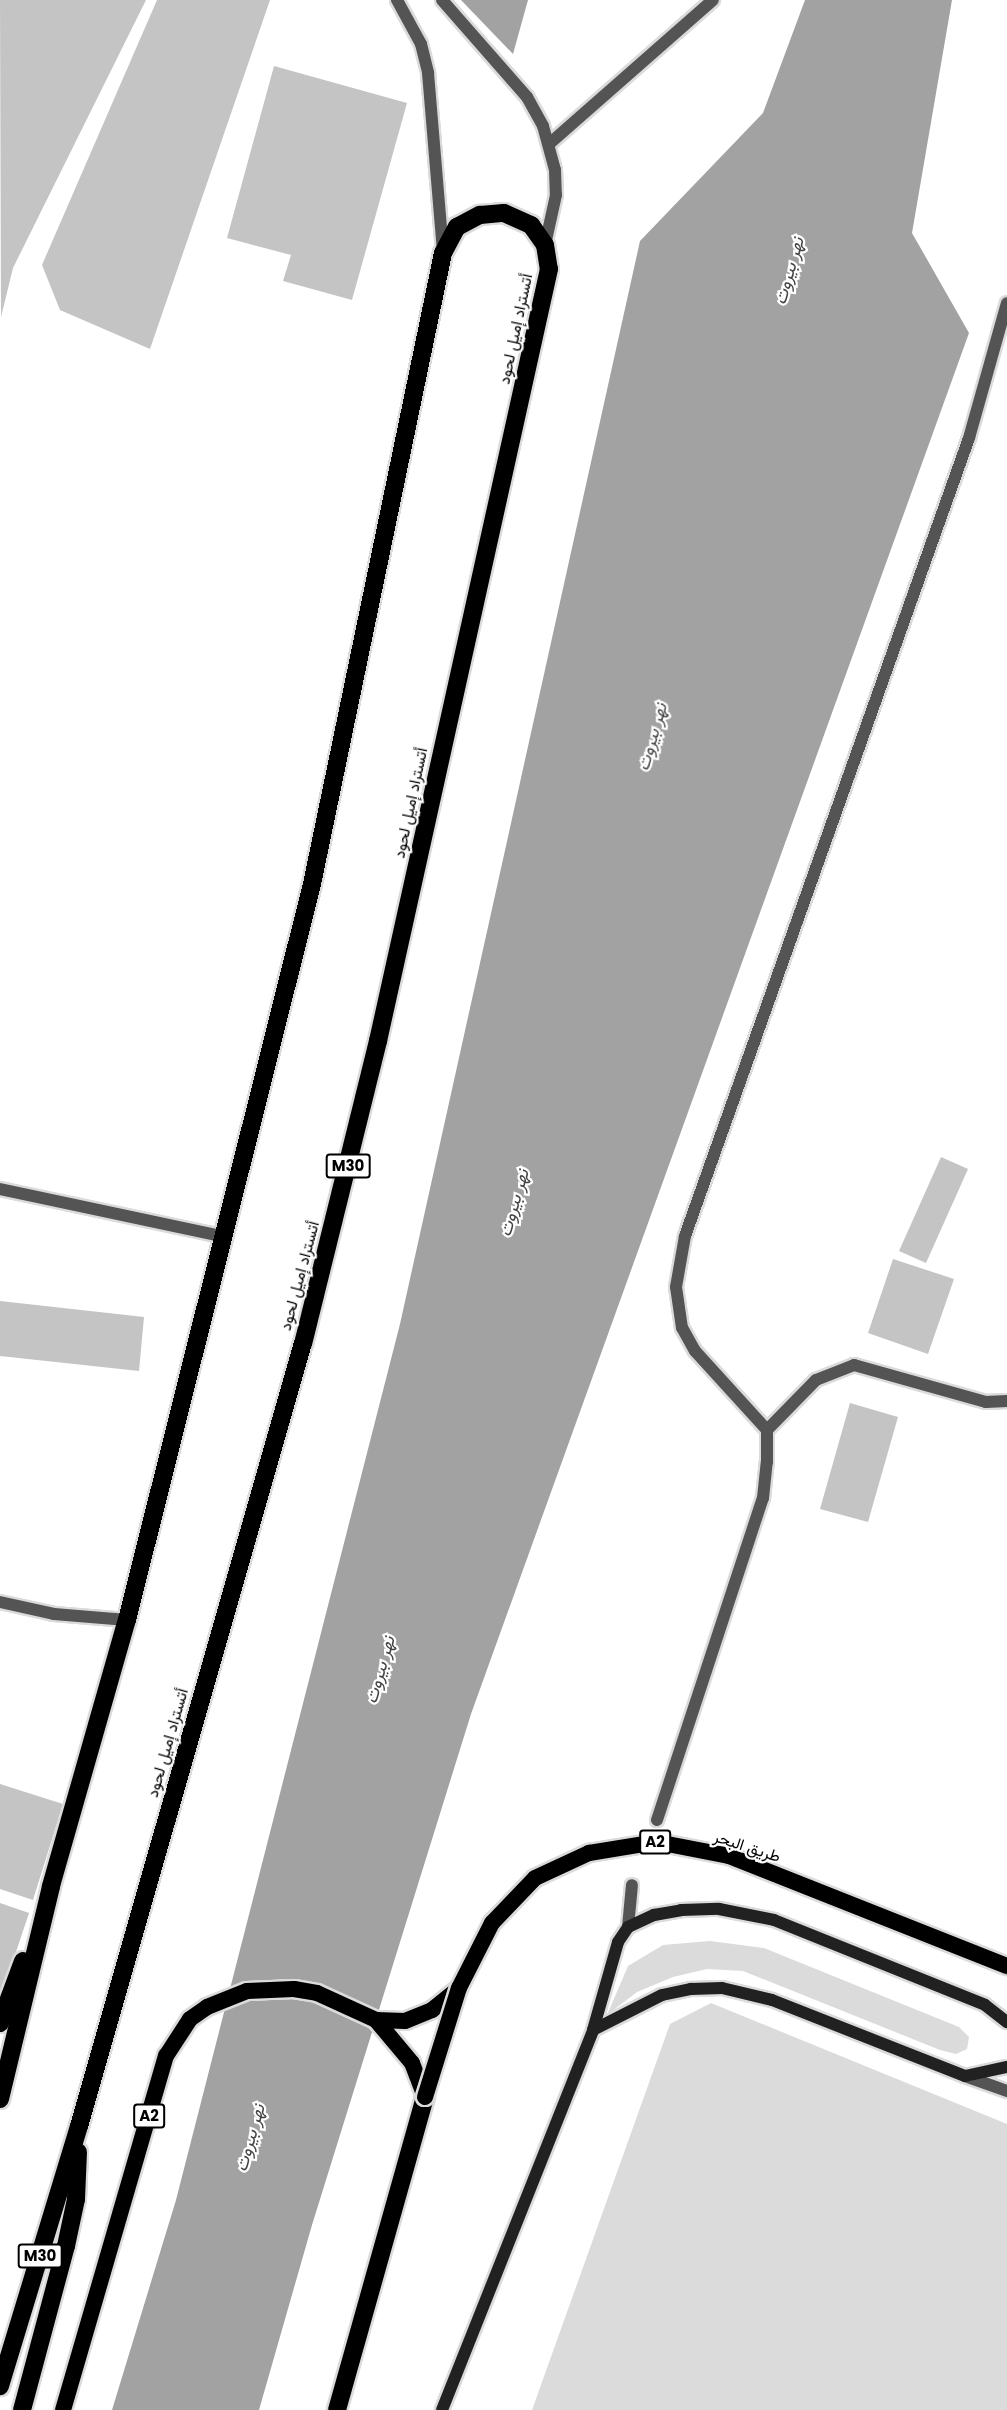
<!DOCTYPE html>
<html>
<head>
<meta charset="utf-8">
<style>
  body { margin:0 }
  #map { position:relative; width:1007px; height:2410px; overflow:hidden; background:#fff; font-family:Poppins,Vazirmatn,sans-serif }
  div>[style] { position:absolute }
  [style*='--x'] { left:calc(var(--x)*1px); top:calc(var(--y)*1px); width:calc(var(--w)*1px); rotate:calc(var(--a)*1deg) }
  .green>* { inset:0; background:#dbdbdb }
  .water>* { inset:0; background:#a2a2a2 }
  .building>* { inset:0; background:#c4c4c4 }
  .roads { filter:drop-shadow(2px 0 #dbdbdb) drop-shadow(-2px 0 #dbdbdb) drop-shadow(0 2px #dbdbdb) drop-shadow(0 -2px #dbdbdb) }
  .service>* { height:12px; margin:-6px; padding:0 6px; transform-origin:6px; border-radius:6px; background:#545454 }
  .minor>* { height:12px; margin:-6px; padding:0 6px; transform-origin:6px; border-radius:6px; background:#545454 }
  .tertiary>* { height:12px; margin:-6px; padding:0 6px; transform-origin:6px; border-radius:6px; background:#545454 }
  .secondary>* { height:12px; margin:-6px; padding:0 6px; transform-origin:6px; border-radius:6px; background:#212121 }
  .trunk>* { height:16px; margin:-8px; padding:0 8px; transform-origin:8px; border-radius:8px; background:#000 }
  .motorway>* { height:18px; margin:-9px; padding:0 9px; transform-origin:9px; border-radius:9px; background:#000 }
  .bridges { filter:drop-shadow(2px 0 #dbdbdb) drop-shadow(-2px 0 #dbdbdb) drop-shadow(0 2px #dbdbdb) drop-shadow(0 -2px #dbdbdb) }
  .trunk-bridge>* { height:16px; margin:-8px; padding:0 8px; transform-origin:8px; border-radius:8px; background:#000 }
  span { translate:-50% -50%; white-space:nowrap; text-align:center; line-height:1.15; -webkit-text-stroke:4.5px #fff; paint-order:stroke }
  .shield-label span { padding:2px 4px; background:#fff; border:2px solid; border-radius:4px; -webkit-text-stroke-width:0 }
  .shield-label { font-size:15px; color:#000; font-weight:700 }
  .street-label { font-size:16px; color:#000 }
  .water-label { font-size:18px; color:#434343; font-style:italic }
</style>
</head>
<body>
<div id="map">
  <div class="green">
    <i style="clip-path:polygon(710px 1941px,764px 1948px,959px 2027px,969px 2037px,967px 2049px,956px 2054px,940px 2050px,743px 1971px,707px 1969px,673px 1977px,637px 1992px,607px 2015px,628px 1966px,663px 1945px)"></i>
    <i style="clip-path:polygon(711px 2003px,1007px 2124px,1007px 2410px,532px 2410px,670px 2024px)"></i>
  </div>
  <div class="water">
    <i style="clip-path:polygon(461px 0,528px 0,513px 54px)"></i>
    <i style="clip-path:polygon(805px 0,952px 0,912px 233px,969px 333px,471px 1714px,312px 2225px,259px 2410px,112px 2410px,176px 2200px,400px 1324px,640px 241px,763px 113px)"></i>
  </div>
  <div class="building">
    <i style="clip-path:polygon(0 0,146px 0,13px 268px,1px 317px)"></i>
    <i style="clip-path:polygon(157px 0,270px 0,150px 349px,60px 310px,42px 265px)"></i>
    <i style="clip-path:polygon(274px 66px,407px 103px,352px 300px,283px 281px,291px 255px,227px 238px)"></i>
    <i style="clip-path:polygon(941px 1157px,968px 1169px,926px 1263px,899px 1251px)"></i>
    <i style="clip-path:polygon(893px 1259px,954px 1279px,928px 1354px,868px 1333px)"></i>
    <i style="clip-path:polygon(0 1301px,144px 1317px,139px 1371px,0 1356px)"></i>
    <i style="clip-path:polygon(850px 1403px,898px 1417px,868px 1522px,820px 1509px)"></i>
    <i style="clip-path:polygon(0 1784px,63px 1804px,33px 1900px,0 1889px)"></i>
    <i style="clip-path:polygon(0 1903px,29px 1913px,0 2000px)"></i>
  </div>
  <div class="roads">
    <div class="service">
      <i style="--x:549;--y:144;--w:218;--a:-41.3"></i>
      <i style="--x:767;--y:1430;--w:70;--a:-45.6"></i>
      <i style="--x:816;--y:1380;--w:41;--a:-21.5"></i>
      <i style="--x:854;--y:1365;--w:137;--a:15.7"></i>
      <i style="--x:986;--y:1402;--w:21;--a:-3"></i>
      <i style="--x:657;--y:1820;--w:339;--a:-71.8"></i>
      <i style="--x:763;--y:1498;--w:36;--a:-84"></i>
      <i style="--x:767;--y:1462;--w:32;--a:-90"></i>
      <i style="--x:767;--y:1430;--w:107;--a:-132.3"></i>
      <i style="--x:695;--y:1351;--w:26;--a:-119"></i>
      <i style="--x:682;--y:1328;--w:41;--a:-98.3"></i>
      <i style="--x:676;--y:1287;--w:52;--a:-80"></i>
      <i style="--x:685;--y:1236;--w:847;--a:-70.41"></i>
      <i style="--x:969;--y:438;--w:140;--a:-74.3"></i>
      <i style="--x:628;--y:1927;--w:42;--a:-84.6"></i>
    </div>
    <div class="minor">
      <i style="--x:397;--y:0;--w:50;--a:61.4"></i>
      <i style="--x:421;--y:44;--w:30;--a:76"></i>
      <i style="--x:428;--y:73;--w:180;--a:85.2"></i>
      <i style="--x:442;--y:0;--w:129;--a:48.8"></i>
      <i style="--x:527;--y:97;--w:33;--a:61"></i>
      <i style="--x:543;--y:126;--w:46;--a:74.7"></i>
      <i style="--x:555;--y:170;--w:25;--a:88"></i>
      <i style="--x:556;--y:195;--w:51;--a:102.4"></i>
      <i style="--x:0;--y:1189;--w:230;--a:12"></i>
    </div>
    <div class="tertiary">
      <i style="--x:0;--y:1602;--w:55;--a:12.5"></i>
      <i style="--x:54;--y:1614;--w:73;--a:4.7"></i>
      <i style="--x:965;--y:2076;--w:45;--a:19.7"></i>
    </div>
    <div class="secondary">
      <i style="--x:593;--y:2030;--w:77;--a:-26.9"></i>
      <i style="--x:662;--y:1995;--w:30;--a:-12"></i>
      <i style="--x:691;--y:1989;--w:31;--a:-2"></i>
      <i style="--x:722;--y:1988;--w:51;--a:13.5"></i>
      <i style="--x:772;--y:2000;--w:207;--a:21.5"></i>
      <i style="--x:965;--y:2076;--w:43;--a:-12.1"></i>
      <i style="--x:442;--y:2410;--w:409;--a:-68.3"></i>
      <i style="--x:593;--y:2030;--w:91;--a:-74.1"></i>
      <i style="--x:618;--y:1942;--w:18;--a:-56"></i>
      <i style="--x:628;--y:1927;--w:29;--a:-25"></i>
      <i style="--x:654;--y:1915;--w:27;--a:-10"></i>
      <i style="--x:681;--y:1910;--w:38;--a:-2"></i>
      <i style="--x:719;--y:1909;--w:56;--a:11.3"></i>
      <i style="--x:774;--y:1920;--w:227;--a:21.9"></i>
      <i style="--x:985;--y:2005;--w:28;--a:38"></i>
    </div>
    <div class="trunk">
      <i style="--x:376;--y:2020;--w:29;--a:2"></i>
      <i style="--x:405;--y:2021;--w:29;--a:-22"></i>
      <i style="--x:432;--y:2010;--w:35;--a:-39"></i>
      <i style="--x:63;--y:2410;--w:369;--a:-73.8"></i>
      <i style="--x:166;--y:2056;--w:44;--a:-57"></i>
      <i style="--x:190;--y:2019;--w:21;--a:-35"></i>
      <i style="--x:207;--y:2007;--w:43;--a:-21.8"></i>
      <i style="--x:247;--y:1991;--w:47;--a:-2.4"></i>
      <i style="--x:294;--y:1989;--w:23;--a:10"></i>
      <i style="--x:317;--y:1993;--w:65;--a:24.6"></i>
      <i style="--x:376;--y:2020;--w:56;--a:50.1"></i>
      <i style="--x:412;--y:2063;--w:36;--a:69"></i>
    </div>
    <div class="motorway">
      <i style="--x:0;--y:2023;--w:66;--a:-69.6"></i>
      <i style="--x:0;--y:2099;--w:219;--a:-76.5"></i>
      <i style="--x:51;--y:1886;--w:277;--a:-74.1"></i>
      <i style="--x:127;--y:1620;--w:759;--a:-75.89"></i>
      <i style="--x:312;--y:884;--w:644;--a:-78.27"></i>
      <i style="--x:443;--y:253;--w:30;--a:-62"></i>
      <i style="--x:457;--y:227;--w:26;--a:-28"></i>
      <i style="--x:480;--y:215;--w:24;--a:-5"></i>
      <i style="--x:504;--y:213;--w:30;--a:24"></i>
      <i style="--x:531;--y:225;--w:24;--a:55"></i>
      <i style="--x:545;--y:245;--w:24;--a:81"></i>
      <i style="--x:549;--y:269;--w:791;--a:102.49"></i>
      <i style="--x:378;--y:1041;--w:311;--a:103.9"></i>
      <i style="--x:303;--y:1343;--w:814;--a:105.96"></i>
      <i style="--x:79;--y:2126;--w:272;--a:106.9"></i>
      <i style="--x:22;--y:2410;--w:170;--a:-75"></i>
      <i style="--x:66;--y:2246;--w:48;--a:-78"></i>
      <i style="--x:76;--y:2199;--w:47;--a:-87.6"></i>
      <i style="--x:337;--y:2410;--w:325;--a:-74.3"></i>
    </div>
  </div>
  <div class="bridges">
    <div class="trunk-bridge">
      <i style="--x:425;--y:2097;--w:114;--a:-72.7"></i>
      <i style="--x:459;--y:1988;--w:73;--a:-63.1"></i>
      <i style="--x:492;--y:1923;--w:62;--a:-46.3"></i>
      <i style="--x:535;--y:1878;--w:60;--a:-24.8"></i>
      <i style="--x:589;--y:1853;--w:69;--a:-9.2"></i>
      <i style="--x:657;--y:1842;--w:73;--a:11"></i>
      <i style="--x:729;--y:1856;--w:299;--a:21.6"></i>
    </div>
  </div>
  <div class="shield-label">
    <span style="left:348px;top:1166px">M30</span>
    <span style="left:655px;top:1842px">A2</span>
    <span style="left:149px;top:2116px">A2</span>
    <span style="left:40px;top:2256px">M30</span>
  </div>
  <div class="street-label">
    <span style="left:516px;top:329px;rotate:-78deg">أتستراد إميل لحود</span>
    <span style="left:411px;top:803px;rotate:-78deg">أتستراد إميل لحود</span>
    <span style="left:300px;top:1276px;rotate:-75deg">أتستراد إميل لحود</span>
    <span style="left:168px;top:1743px;rotate:-74deg">أتستراد إميل لحود</span>
    <span style="left:747px;top:1847px;rotate:18deg">طريق البحر</span>
  </div>
  <div class="water-label">
    <span style="left:789px;top:271px;rotate:-74deg">نهر بيروت</span>
    <span style="left:652px;top:737px;rotate:-74deg">نهر بيروت</span>
    <span style="left:514px;top:1203px;rotate:-74deg">نهر بيروت</span>
    <span style="left:380px;top:1670px;rotate:-74deg">نهر بيروت</span>
    <span style="left:250px;top:2138px;rotate:-74deg">نهر بيروت</span>
  </div>
</div>
</body>
</html>
